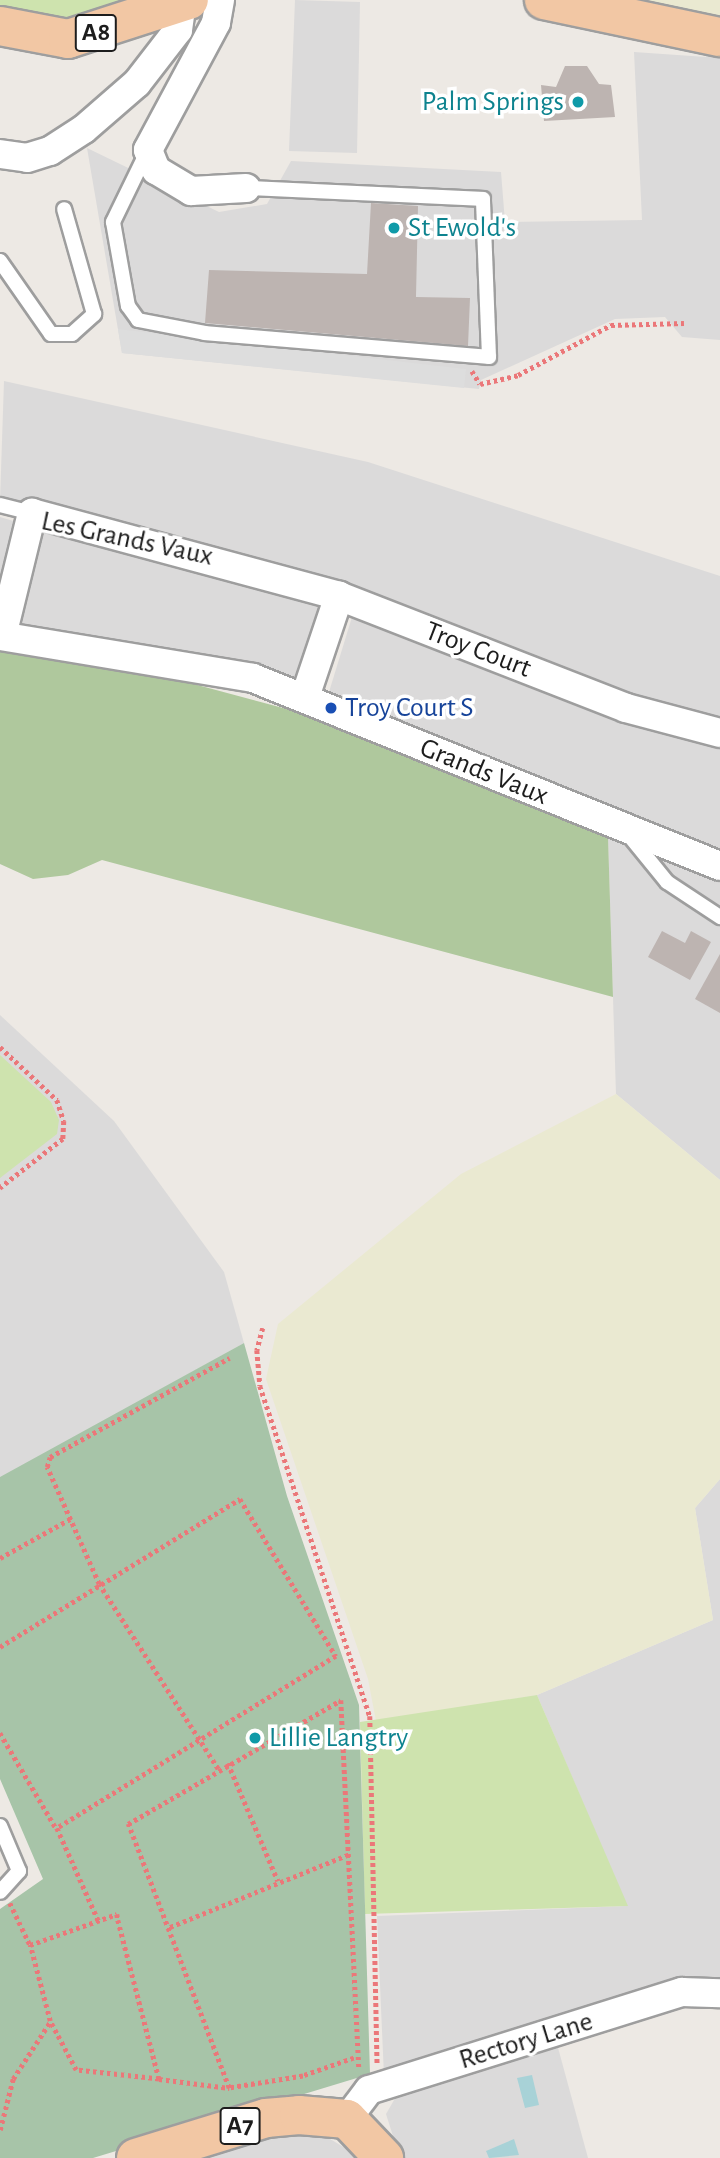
<!DOCTYPE html>
<html>
<head>
<meta charset="utf-8">
<style>
  body { margin:0 }
  #map { position:relative; width:720px; height:2158px; overflow:hidden; background:#ede9e4; font-family:"Alegreya Sans",sans-serif }
  div>[style] { position:absolute }
  [style*='--x'] { left:calc(var(--x)*1px); top:calc(var(--y)*1px); width:calc(var(--w)*1px); rotate:calc(var(--a)*1deg) }
  .residential>* { inset:0; background:#dbdada }
  .farmland>* { inset:0; background:#eae9d1 }
  .grass>* { inset:0; background:#cee3ae }
  .forest>* { inset:0; background:#afc89d }
  .cemetery>* { inset:0; background:#a7c4a8 }
  .parking>* { inset:0; background:#ddd }
  .water>* { inset:0; background:#a8d2d7 }
  .building>* { inset:0; background:#bdb4b1 }
  .path>* { height:4.5px; margin-top:-2.25px; transform-origin:0; background:repeating-linear-gradient(90deg,#eb7779 0 3.5px,transparent 0 7px) }
  .roads { filter:drop-shadow(2px 0 #9e9e9e) drop-shadow(-2px 0 #9e9e9e) drop-shadow(0 2px #9e9e9e) drop-shadow(0 -2px #9e9e9e) }
  .lane>* { height:14px; margin:-7px; padding:0 7px; transform-origin:7px; border-radius:7px; background:#fff }
  .street>* { height:28px; margin:-14px; padding:0 14px; transform-origin:14px; border-radius:14px; background:#fff }
  .primary>* { height:38px; margin:-19px; padding:0 19px; transform-origin:19px; border-radius:19px; background:#f2c7a4 }
  .dots>* { width:19px; height:19px; translate:-50% -50%; box-sizing:border-box; border:4px solid #fff; border-radius:50% }
  span { translate:-50% -50%; white-space:nowrap; text-align:center; line-height:1.15; -webkit-text-stroke:7px #fff; paint-order:stroke }
  .shield-label span { padding:2px 5px; background:#fff; border:2px solid; border-radius:5px; -webkit-text-stroke-width:0 }
  .shield-label { font-size:26px; color:#1d1d1d; font-weight:700 }
  .culture-label { font-size:28px; color:#0d838f }
  .right { translate:-100% -50%; text-align:right }
  .left { translate:0 -50%; text-align:left }
  .street-label { font-size:28px; color:#1d1d1d }
  .transit-label { font-size:28px; color:#164399 }
</style>
</head>
<body>
<div id="map">
  <div class="residential">
    <i style="clip-path:polygon(295px 0,360px 2px,357px 153px,289px 151px)"></i>
    <i style="clip-path:polygon(707px 48px,720px 50px,720px 340px,682px 337px,665px 317px,615px 319px,481px 380px,479px 389px,122px 353px,87px 148px,219px 212px,267px 204px,291px 161px,501px 172px,505px 222px,642px 220px,634px 52px,706px 57px)"></i>
    <i style="clip-path:polygon(4px 381px,368px 462px,720px 576px,720px 723px,0 501px)"></i>
    <i style="clip-path:polygon(0 517px,20px 523px,0 618px)"></i>
    <i style="clip-path:polygon(44px 529px,322px 599px,296px 677px,193px 652px,20px 628px)"></i>
    <i style="clip-path:polygon(352px 617px,720px 747px,720px 851px,329px 692px)"></i>
    <i style="clip-path:polygon(608px 837px,720px 881px,720px 1180px,616px 1094px)"></i>
    <i style="clip-path:polygon(0 1015px,114px 1121px,224px 1272px,244px 1343px,0 1479px)"></i>
    <i style="clip-path:polygon(720px 1479px,720px 1983px,384px 2076px,377px 1916px,627px 1906px,537px 1695px,713px 1620px,695px 1508px)"></i>
    <i style="clip-path:polygon(557px 2044px,588px 2158px,400px 2158px,386px 2114px,397px 2095px)"></i>
    <i style="clip-path:polygon(294px 2130px,325px 2136px,362px 2158px,194px 2158px)"></i>
  </div>
  <div class="farmland">
    <i style="clip-path:polygon(602px 0,720px 0,720px 22px)"></i>
    <i style="clip-path:polygon(616px 1094px,720px 1180px,720px 1479px,695px 1508px,713px 1620px,537px 1695px,376px 1721px,368px 1679px,266px 1379px,278px 1324px,461px 1174px)"></i>
  </div>
  <div class="grass">
    <i style="clip-path:polygon(0 0,153px 0,70px 29px,0 15px)"></i>
    <i style="clip-path:polygon(0 1055px,51px 1102px,59px 1120px,57px 1134px,0 1178px)"></i>
    <i style="clip-path:polygon(537px 1695px,628px 1906px,365px 1914px,360px 1722px)"></i>
  </div>
  <div class="forest">
    <i style="clip-path:polygon(0 649px,149px 672px,313px 716px,608px 837px,613px 997px,102px 860px,68px 875px,33px 879px,0 864px)"></i>
  </div>
  <div class="cemetery">
    <i style="clip-path:polygon(244px 1343px,287px 1496px,359px 1705px,370px 2074px,93px 2158px,0 2158px,0 1909px,43px 1879px,0 1779px,0 1477px)"></i>
  </div>
  <div class="parking">
    <i style="clip-path:polygon(118px 329px,466px 369px,464px 388px,122px 353px)"></i>
  </div>
  <div class="water">
    <i style="clip-path:polygon(532px 2075px,539px 2105px,525px 2108px,517px 2078px)"></i>
    <i style="clip-path:polygon(514px 2139px,519px 2155px,489px 2158px,486px 2151px)"></i>
  </div>
  <div class="building">
    <i style="clip-path:polygon(565px 66px,587px 66px,599px 84px,611px 85px,615px 117px,544px 121px,541px 85px,556px 87px)"></i>
    <i style="clip-path:polygon(371px 203px,418px 206px,416px 297px,470px 298px,468px 346px,205px 323px,209px 270px,367px 274px)"></i>
    <i style="clip-path:polygon(662px 931px,685px 943px,691px 931px,711px 942px,690px 980px,648px 957px)"></i>
    <i style="clip-path:polygon(720px 954px,720px 1013px,695px 999px)"></i>
  </div>
  <div class="path">
    <i style="--x:472;--y:371;--w:15;--a:58"></i>
    <i style="--x:480;--y:384;--w:39;--a:-13"></i>
    <i style="--x:518;--y:375;--w:106;--a:-28.3"></i>
    <i style="--x:611;--y:325;--w:73;--a:-1.6"></i>
    <i style="--x:0;--y:1047;--w:78;--a:42.9"></i>
    <i style="--x:57;--y:1100;--w:22;--a:72"></i>
    <i style="--x:64;--y:1121;--w:18;--a:93"></i>
    <i style="--x:63;--y:1139;--w:80;--a:142.1"></i>
    <i style="--x:263;--y:1328;--w:23;--a:105"></i>
    <i style="--x:257;--y:1350;--w:36;--a:85"></i>
    <i style="--x:260;--y:1386;--w:348;--a:71.6"></i>
    <i style="--x:370;--y:1716;--w:348;--a:88.8"></i>
    <i style="--x:0;--y:1558;--w:80;--a:-29.1"></i>
    <i style="--x:0;--y:1647;--w:282;--a:-31.7"></i>
    <i style="--x:240;--y:1499;--w:184;--a:58.6"></i>
    <i style="--x:336;--y:1656;--w:328;--a:148.3"></i>
    <i style="--x:57;--y:1828;--w:103;--a:65.9"></i>
    <i style="--x:0;--y:1733;--w:110;--a:59.5"></i>
    <i style="--x:228;--y:1763;--w:128;--a:67"></i>
    <i style="--x:218;--y:1769;--w:220;--a:-122.8"></i>
    <i style="--x:99;--y:1584;--w:128;--a:-114"></i>
    <i style="--x:47;--y:1467;--w:10;--a:-73"></i>
    <i style="--x:50;--y:1457;--w:205;--a:-28.9"></i>
    <i style="--x:10;--y:1903;--w:47;--a:64.5"></i>
    <i style="--x:117;--y:1914;--w:6;--a:81"></i>
    <i style="--x:118;--y:1920;--w:164;--a:75.5"></i>
    <i style="--x:159;--y:2079;--w:83;--a:-173.8"></i>
    <i style="--x:76;--y:2070;--w:55;--a:-118"></i>
    <i style="--x:50;--y:2021;--w:79;--a:-104.7"></i>
    <i style="--x:30;--y:1945;--w:92;--a:-19.6"></i>
    <i style="--x:170;--y:1927;--w:194;--a:-22.1"></i>
    <i style="--x:354;--y:2058;--w:54;--a:160.6"></i>
    <i style="--x:303;--y:2076;--w:75;--a:170.8"></i>
    <i style="--x:229;--y:2088;--w:283;--a:-110.9"></i>
    <i style="--x:128;--y:1824;--w:246;--a:-30.2"></i>
    <i style="--x:341;--y:1700;--w:368;--a:87.2"></i>
    <i style="--x:159;--y:2079;--w:71;--a:7.3"></i>
    <i style="--x:0;--y:2130;--w:53;--a:-75.7"></i>
    <i style="--x:13;--y:2079;--w:68;--a:-57"></i>
  </div>
  <div class="roads">
    <div class="lane">
      <i style="--x:147;--y:152;--w:78;--a:115.9"></i>
      <i style="--x:113;--y:222;--w:85;--a:79.9"></i>
      <i style="--x:128;--y:306;--w:17;--a:54"></i>
      <i style="--x:138;--y:320;--w:68;--a:11"></i>
      <i style="--x:205;--y:333;--w:285;--a:4.8"></i>
      <i style="--x:489;--y:357;--w:158;--a:-92.2"></i>
      <i style="--x:483;--y:199;--w:237;--a:-177.3"></i>
      <i style="--x:0;--y:261;--w:89;--a:55.1"></i>
      <i style="--x:51;--y:334;--w:21;--a:0"></i>
      <i style="--x:72;--y:334;--w:30;--a:-42"></i>
      <i style="--x:94;--y:314;--w:109;--a:-105.9"></i>
      <i style="--x:0;--y:505;--w:33;--a:14"></i>
      <i style="--x:628;--y:834;--w:62;--a:50.9"></i>
      <i style="--x:667;--y:882;--w:64;--a:33.4"></i>
      <i style="--x:0;--y:1826;--w:49;--a:67.1"></i>
      <i style="--x:19;--y:1871;--w:28;--a:132"></i>
    </div>
    <div class="street">
      <i style="--x:220;--y:0;--w:23;--a:100"></i>
      <i style="--x:216;--y:23;--w:144;--a:118.2"></i>
      <i style="--x:148;--y:150;--w:22;--a:68"></i>
      <i style="--x:156;--y:170;--w:41;--a:31"></i>
      <i style="--x:191;--y:191;--w:55;--a:-3.1"></i>
      <i style="--x:0;--y:154;--w:27;--a:8"></i>
      <i style="--x:27;--y:158;--w:24;--a:-17"></i>
      <i style="--x:50;--y:151;--w:40;--a:-32.9"></i>
      <i style="--x:84;--y:129;--w:70;--a:-41"></i>
      <i style="--x:137;--y:83;--w:67;--a:-52.3"></i>
      <i style="--x:178;--y:30;--w:28;--a:-82"></i>
      <i style="--x:0;--y:636;--w:256;--a:9.4"></i>
      <i style="--x:253;--y:678;--w:503;--a:21.93"></i>
      <i style="--x:2;--y:636;--w:127;--a:-76.3"></i>
      <i style="--x:32;--y:513;--w:318;--a:15.1"></i>
      <i style="--x:305;--y:697;--w:107;--a:-71.4"></i>
      <i style="--x:339;--y:596;--w:308;--a:21.3"></i>
      <i style="--x:626;--y:708;--w:97;--a:14.9"></i>
      <i style="--x:347;--y:2119;--w:36;--a:-53"></i>
      <i style="--x:369;--y:2090;--w:328;--a:-17.4"></i>
      <i style="--x:682;--y:1992;--w:38;--a:2"></i>
    </div>
    <div class="primary">
      <i style="--x:544;--y:0;--w:180;--a:11.9"></i>
      <i style="--x:0;--y:26;--w:69;--a:10.8"></i>
      <i style="--x:68;--y:39;--w:127;--a:-17.9"></i>
      <i style="--x:136;--y:2158;--w:136;--a:-17.1"></i>
      <i style="--x:266;--y:2118;--w:33;--a:-5"></i>
      <i style="--x:299;--y:2115;--w:48;--a:4.8"></i>
      <i style="--x:347;--y:2119;--w:54;--a:46.5"></i>
    </div>
  </div>
  <div class="dots">
    <i style="left:578px;top:102px;background:#0f9aa8"></i>
    <i style="left:394px;top:228px;background:#0f9aa8"></i>
    <i style="left:331px;top:708px;background:#1a4fb4"></i>
    <i style="left:255px;top:1738px;background:#0f9aa8"></i>
  </div>
  <div class="shield-label">
    <span style="left:96px;top:33px">A8</span>
    <span style="left:240px;top:2126px">A7</span>
  </div>
  <div class="culture-label">
    <span class="right" style="left:564px;top:102px">Palm Springs</span>
    <span class="left" style="left:408px;top:228px">St Ewold's</span>
    <span class="left" style="left:269px;top:1738px">Lillie Langtry</span>
  </div>
  <div class="street-label">
    <span style="left:127px;top:539px;rotate:12deg">Les Grands Vaux</span>
    <span style="left:478px;top:650px;rotate:21deg">Troy Court</span>
    <span style="left:484px;top:772px;rotate:22deg">Grands Vaux</span>
    <span style="left:526px;top:2041px;rotate:-17deg">Rectory Lane</span>
  </div>
  <div class="transit-label">
    <span class="left" style="left:345px;top:708px">Troy Court S</span>
  </div>
</div>
</body>
</html>
